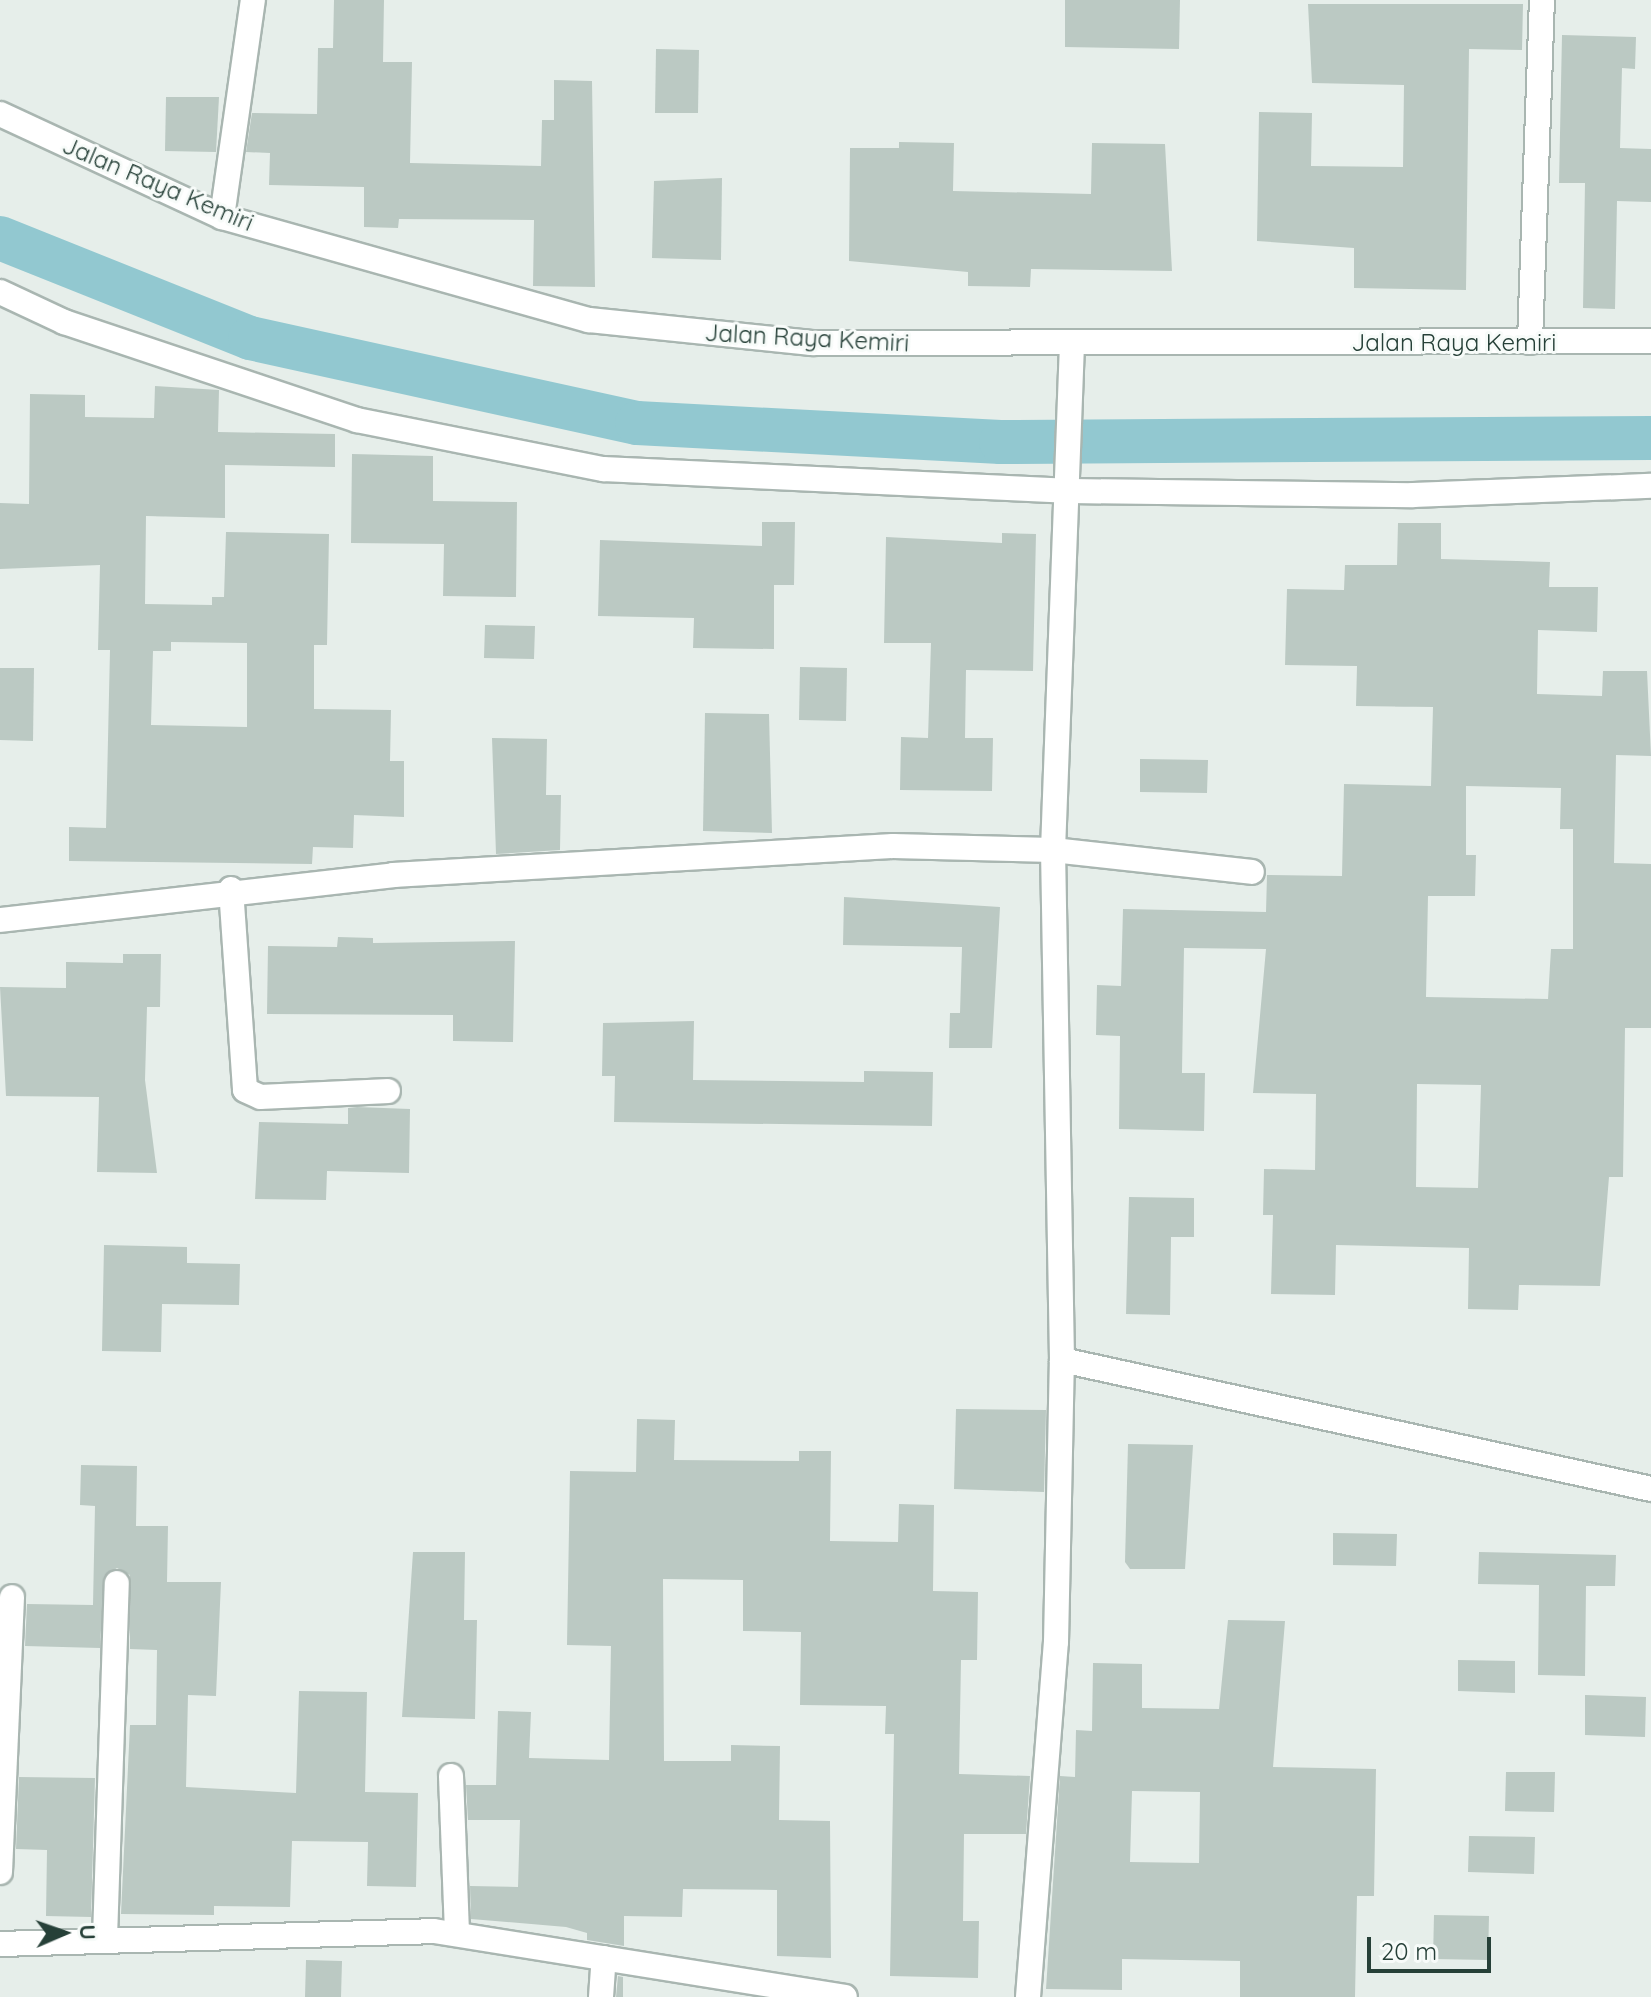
<!DOCTYPE html>
<html>
<head>
<meta charset="utf-8">
<style>
  body { margin:0 }
  #map { position:relative; width:1651px; height:1997px; overflow:hidden; background:#e6eeea; font-family:Quicksand,sans-serif }
  div>[style] { position:absolute }
  [style*='--x'] { left:calc(var(--x)*1px); top:calc(var(--y)*1px); width:calc(var(--w)*1px); rotate:calc(var(--a)*1deg) }
  .canal>* { height:44px; margin:-22px; padding:0 22px; transform-origin:22px; border-radius:22px; background:#92c8d0 }
  .building>* { inset:0; background:#bbc9c3 }
  .roads { filter:drop-shadow(2px 0 #a9b6b1) drop-shadow(-2px 0 #a9b6b1) drop-shadow(0 2px #a9b6b1) drop-shadow(0 -2px #a9b6b1) }
  .street>* { height:24px; margin:-12px; padding:0 12px; transform-origin:12px; border-radius:12px; background:#fff }
  .secondary>* { height:24px; margin:-12px; padding:0 12px; transform-origin:12px; border-radius:12px; background:#fff }
  span { translate:-50% -50%; white-space:nowrap; text-align:center; line-height:1.15; -webkit-text-stroke:6px #f7fbf9; paint-order:stroke }
  .street-label { font-size:24px; color:#264038 }
  .north { position:absolute; left:24px; top:1893px; width:80px; height:80px; -webkit-text-stroke:6px #f7fbf9; paint-order:stroke; rotate:88deg; font-size:22px; font-weight:700; line-height:32px; text-align:center; color:#264038 }
  .north::after { content:''; display:block; margin:auto; width:28px; height:36px; background:#264038; clip-path:polygon(50% 0,100% 100%,50% 72%,0 100%) }
  .scale { position:absolute; left:1367px; top:1937px; width:124px; height:36px; box-sizing:border-box; border:4px solid #264038; border-top:0; padding-left:10px; font-size:24px; line-height:28px; white-space:nowrap; color:#264038; -webkit-text-stroke:6px #f7fbf9; paint-order:stroke }
</style>
</head>
<body>
<div id="map">
  <div class="canal">
    <i style="--x:0;--y:238;--w:269;--a:21.8"></i>
    <i style="--x:250;--y:338;--w:396;--a:12.4"></i>
    <i style="--x:637;--y:423;--w:364;--a:3"></i>
    <i style="--x:1001;--y:442;--w:650;--a:-0.35"></i>
  </div>
  <div class="building">
    <i style="clip-path:polygon(334px 0,384px 0,383px 62px,412px 62px,410px 163px,541px 166px,542px 120px,554px 120px,554px 80px,592px 81px,595px 287px,533px 286px,534px 220px,399px 219px,398px 228px,364px 227px,364px 187px,269px 185px,270px 153px,246px 152px,252px 113px,317px 114px,318px 48px,333px 48px)"></i>
    <i style="clip-path:polygon(1065px 0,1180px 0,1179px 49px,1065px 47px)"></i>
    <i style="clip-path:polygon(1308px 4px,1523px 4px,1522px 50px,1469px 49px,1466px 290px,1354px 288px,1354px 248px,1257px 241px,1259px 112px,1312px 113px,1311px 166px,1403px 167px,1404px 85px,1312px 83px)"></i>
    <i style="clip-path:polygon(1562px 35px,1636px 37px,1635px 69px,1622px 68px,1620px 148px,1651px 149px,1651px 202px,1617px 201px,1615px 309px,1583px 308px,1585px 183px,1559px 183px)"></i>
    <i style="clip-path:polygon(656px 49px,699px 50px,698px 113px,655px 113px)"></i>
    <i style="clip-path:polygon(166px 97px,219px 97px,216px 152px,165px 151px)"></i>
    <i style="clip-path:polygon(899px 142px,954px 143px,953px 191px,1091px 194px,1092px 143px,1165px 144px,1172px 271px,1031px 269px,1030px 287px,968px 286px,968px 272px,849px 261px,850px 148px,899px 148px)"></i>
    <i style="clip-path:polygon(722px 178px,721px 260px,652px 258px,654px 181px)"></i>
    <i style="clip-path:polygon(evenodd,155px 386px,219px 390px,218px 432px,335px 434px,335px 467px,225px 465px,225px 518px,146px 516px,145px 604px,212px 605px,212px 597px,224px 597px,226px 532px,329px 534px,327px 645px,314px 645px,314px 709px,391px 710px,390px 761px,404px 761px,404px 817px,354px 815px,353px 848px,313px 847px,312px 864px,69px 861px,69px 827px,106px 828px,110px 650px,98px 650px,100px 565px,0 569px,0 503px,29px 504px,30px 394px,85px 395px,85px 417px,154px 418px,155px 386px,171px 642px,247px 643px,247px 727px,151px 725px,153px 651px,171px 651px,171px 642px)"></i>
    <i style="clip-path:polygon(352px 454px,433px 456px,433px 501px,517px 502px,516px 597px,443px 596px,444px 544px,351px 543px)"></i>
    <i style="clip-path:polygon(762px 522px,795px 522px,794px 585px,774px 585px,774px 649px,693px 648px,694px 618px,598px 616px,600px 540px,762px 546px)"></i>
    <i style="clip-path:polygon(evenodd,1398px 523px,1441px 523px,1441px 559px,1550px 562px,1549px 587px,1598px 587px,1597px 632px,1538px 630px,1537px 694px,1602px 696px,1603px 671px,1647px 671px,1651px 756px,1616px 755px,1614px 863px,1651px 864px,1651px 1028px,1625px 1028px,1623px 1177px,1609px 1177px,1600px 1286px,1519px 1285px,1518px 1310px,1468px 1309px,1469px 1248px,1336px 1245px,1335px 1295px,1271px 1294px,1273px 1215px,1263px 1215px,1264px 1169px,1315px 1170px,1316px 1094px,1253px 1093px,1266px 949px,1184px 948px,1182px 1073px,1205px 1073px,1204px 1131px,1119px 1129px,1120px 1036px,1096px 1035px,1097px 985px,1121px 986px,1123px 909px,1266px 912px,1267px 875px,1342px 876px,1344px 784px,1431px 786px,1433px 707px,1356px 706px,1357px 666px,1285px 665px,1287px 589px,1344px 590px,1345px 565px,1397px 565px,1398px 523px,1466px 786px,1561px 788px,1560px 829px,1573px 829px,1573px 949px,1551px 949px,1548px 999px,1426px 997px,1428px 896px,1475px 896px,1476px 855px,1466px 855px,1466px 786px,1398px 523px,1417px 1084px,1481px 1085px,1478px 1188px,1416px 1187px,1417px 1084px)"></i>
    <i style="clip-path:polygon(1002px 533px,1036px 534px,1033px 671px,966px 670px,965px 738px,993px 738px,992px 791px,900px 790px,901px 737px,928px 738px,931px 643px,884px 643px,886px 537px,1002px 543px)"></i>
    <i style="clip-path:polygon(485px 625px,535px 626px,534px 659px,484px 658px)"></i>
    <i style="clip-path:polygon(800px 667px,847px 668px,846px 721px,799px 720px)"></i>
    <i style="clip-path:polygon(0 668px,34px 668px,33px 741px,0 740px)"></i>
    <i style="clip-path:polygon(705px 713px,769px 714px,772px 833px,703px 831px)"></i>
    <i style="clip-path:polygon(492px 738px,547px 739px,546px 795px,561px 795px,560px 850px,496px 854px)"></i>
    <i style="clip-path:polygon(1140px 759px,1208px 760px,1207px 793px,1140px 792px)"></i>
    <i style="clip-path:polygon(844px 897px,1000px 907px,992px 1048px,949px 1048px,950px 1013px,960px 1013px,962px 947px,843px 945px)"></i>
    <i style="clip-path:polygon(338px 937px,373px 938px,373px 943px,515px 941px,513px 1042px,453px 1041px,453px 1015px,267px 1014px,268px 946px,337px 947px)"></i>
    <i style="clip-path:polygon(123px 954px,161px 954px,160px 1007px,147px 1007px,145px 1080px,157px 1173px,97px 1172px,99px 1097px,6px 1096px,0 987px,66px 988px,66px 962px,123px 963px)"></i>
    <i style="clip-path:polygon(694px 1021px,693px 1080px,864px 1082px,864px 1071px,933px 1072px,932px 1126px,614px 1122px,615px 1076px,602px 1076px,603px 1023px)"></i>
    <i style="clip-path:polygon(357px 1107px,410px 1109px,409px 1173px,327px 1171px,326px 1200px,255px 1199px,259px 1122px,348px 1124px,348px 1108px)"></i>
    <i style="clip-path:polygon(1129px 1197px,1194px 1198px,1194px 1237px,1171px 1237px,1170px 1315px,1126px 1314px)"></i>
    <i style="clip-path:polygon(104px 1245px,187px 1247px,187px 1263px,240px 1264px,239px 1305px,162px 1304px,161px 1352px,102px 1351px)"></i>
    <i style="clip-path:polygon(956px 1409px,1046px 1410px,1044px 1492px,954px 1489px)"></i>
    <i style="clip-path:polygon(637px 1419px,675px 1420px,674px 1460px,799px 1461px,799px 1451px,831px 1451px,830px 1541px,898px 1542px,899px 1504px,934px 1505px,933px 1591px,978px 1592px,977px 1660px,961px 1660px,959px 1774px,1030px 1776px,1026px 1834px,964px 1834px,963px 1921px,979px 1921px,978px 1978px,890px 1976px,894px 1734px,885px 1734px,886px 1706px,800px 1705px,801px 1632px,743px 1631px,743px 1580px,663px 1579px,664px 1761px,731px 1761px,731px 1745px,780px 1746px,779px 1820px,830px 1821px,831px 1958px,777px 1956px,777px 1890px,683px 1889px,682px 1917px,624px 1916px,624px 1946px,587px 1940px,587px 1933px,566px 1927px,471px 1919px,470px 1886px,518px 1887px,520px 1820px,468px 1820px,466px 1785px,496px 1785px,498px 1711px,531px 1712px,529px 1758px,609px 1760px,611px 1646px,567px 1645px,570px 1471px,636px 1472px)"></i>
    <i style="clip-path:polygon(1128px 1444px,1193px 1445px,1185px 1569px,1130px 1569px,1125px 1562px)"></i>
    <i style="clip-path:polygon(81px 1465px,137px 1466px,136px 1526px,168px 1526px,167px 1582px,221px 1582px,216px 1696px,188px 1695px,186px 1787px,296px 1793px,299px 1691px,367px 1692px,365px 1792px,418px 1793px,416px 1887px,367px 1886px,368px 1842px,292px 1841px,290px 1907px,214px 1906px,214px 1915px,121px 1914px,130px 1725px,156px 1725px,157px 1650px,130px 1649px,130px 1575px,117px 1568px,104px 1576px,100px 1648px,25px 1646px,27px 1604px,93px 1605px,95px 1506px,80px 1505px)"></i>
    <i style="clip-path:polygon(1333px 1533px,1397px 1534px,1396px 1566px,1333px 1565px)"></i>
    <i style="clip-path:polygon(413px 1552px,465px 1552px,464px 1620px,477px 1620px,475px 1719px,402px 1717px)"></i>
    <i style="clip-path:polygon(1479px 1552px,1616px 1555px,1615px 1586px,1586px 1586px,1585px 1676px,1538px 1675px,1539px 1585px,1478px 1584px)"></i>
    <i style="clip-path:polygon(evenodd,1228px 1620px,1285px 1621px,1273px 1767px,1376px 1769px,1374px 1896px,1357px 1896px,1355px 1997px,1240px 1997px,1240px 1961px,1122px 1959px,1122px 1990px,1046px 1989px,1060px 1776px,1075px 1777px,1076px 1730px,1092px 1731px,1093px 1663px,1142px 1664px,1142px 1708px,1219px 1709px,1228px 1620px,1132px 1791px,1200px 1792px,1199px 1863px,1130px 1862px,1132px 1791px)"></i>
    <i style="clip-path:polygon(1458px 1660px,1515px 1661px,1515px 1693px,1458px 1691px)"></i>
    <i style="clip-path:polygon(1585px 1695px,1646px 1697px,1645px 1737px,1585px 1735px)"></i>
    <i style="clip-path:polygon(1506px 1772px,1555px 1772px,1554px 1812px,1505px 1811px)"></i>
    <i style="clip-path:polygon(19px 1777px,95px 1778px,91px 1917px,46px 1916px,47px 1850px,16px 1849px)"></i>
    <i style="clip-path:polygon(1469px 1836px,1535px 1837px,1534px 1874px,1468px 1872px)"></i>
    <i style="clip-path:polygon(1434px 1915px,1489px 1916px,1488px 1960px,1433px 1959px)"></i>
    <i style="clip-path:polygon(306px 1960px,342px 1961px,341px 1997px,305px 1997px)"></i>
    <i style="clip-path:polygon(618px 1976px,623px 1977px,623px 1997px,616px 1997px)"></i>
  </div>
  <div class="roads">
    <div class="street">
      <i style="--x:222;--y:217;--w:219;--a:-81.9"></i>
      <i style="--x:0;--y:292;--w:71;--a:25.1"></i>
      <i style="--x:64;--y:322;--w:309;--a:18.5"></i>
      <i style="--x:357;--y:420;--w:251;--a:11.3"></i>
      <i style="--x:603;--y:469;--w:469;--a:2.7"></i>
      <i style="--x:1071;--y:491;--w:342;--a:0.7"></i>
      <i style="--x:1413;--y:495;--w:238;--a:-2.2"></i>
      <i style="--x:1530;--y:342;--w:342;--a:-88"></i>
      <i style="--x:231;--y:889;--w:201;--a:86"></i>
      <i style="--x:245;--y:1090;--w:17;--a:24"></i>
      <i style="--x:261;--y:1097;--w:127;--a:-2.7"></i>
      <i style="--x:0;--y:920;--w:396;--a:-6.5"></i>
      <i style="--x:393;--y:875;--w:501;--a:-3.32"></i>
      <i style="--x:893;--y:846;--w:160;--a:1.4"></i>
      <i style="--x:1053;--y:850;--w:200;--a:6.3"></i>
      <i style="--x:1062;--y:1360;--w:603;--a:12.35"></i>
      <i style="--x:451;--y:1776;--w:158;--a:87.8"></i>
      <i style="--x:0;--y:1872;--w:275;--a:-87.5"></i>
      <i style="--x:105;--y:1938;--w:355;--a:-88.1"></i>
      <i style="--x:0;--y:1944;--w:434;--a:-1.7"></i>
      <i style="--x:434;--y:1931;--w:416;--a:9.1"></i>
      <i style="--x:601;--y:1997;--w:39;--a:-86"></i>
      <i style="--x:1028;--y:1997;--w:356;--a:-85.5"></i>
      <i style="--x:1056;--y:1642;--w:282;--a:-88.8"></i>
      <i style="--x:1062;--y:1360;--w:510;--a:-91.01"></i>
      <i style="--x:1053;--y:850;--w:507;--a:-87.85"></i>
    </div>
    <div class="secondary">
      <i style="--x:0;--y:114;--w:245;--a:24.9"></i>
      <i style="--x:222;--y:217;--w:381;--a:15.7"></i>
      <i style="--x:589;--y:320;--w:224;--a:5.9"></i>
      <i style="--x:812;--y:343;--w:839;--a:-0.14"></i>
    </div>
  </div>
  <div class="street-label">
    <span style="left:158px;top:184px;rotate:23deg">Jalan Raya Kemiri</span>
    <span style="left:807px;top:338px;rotate:3deg">Jalan Raya Kemiri</span>
    <span style="left:1454px;top:343px">Jalan Raya Kemiri</span>
  </div>
  <div class="north">U</div>
  <div class="scale">20 m</div>
</div>
</body>
</html>
